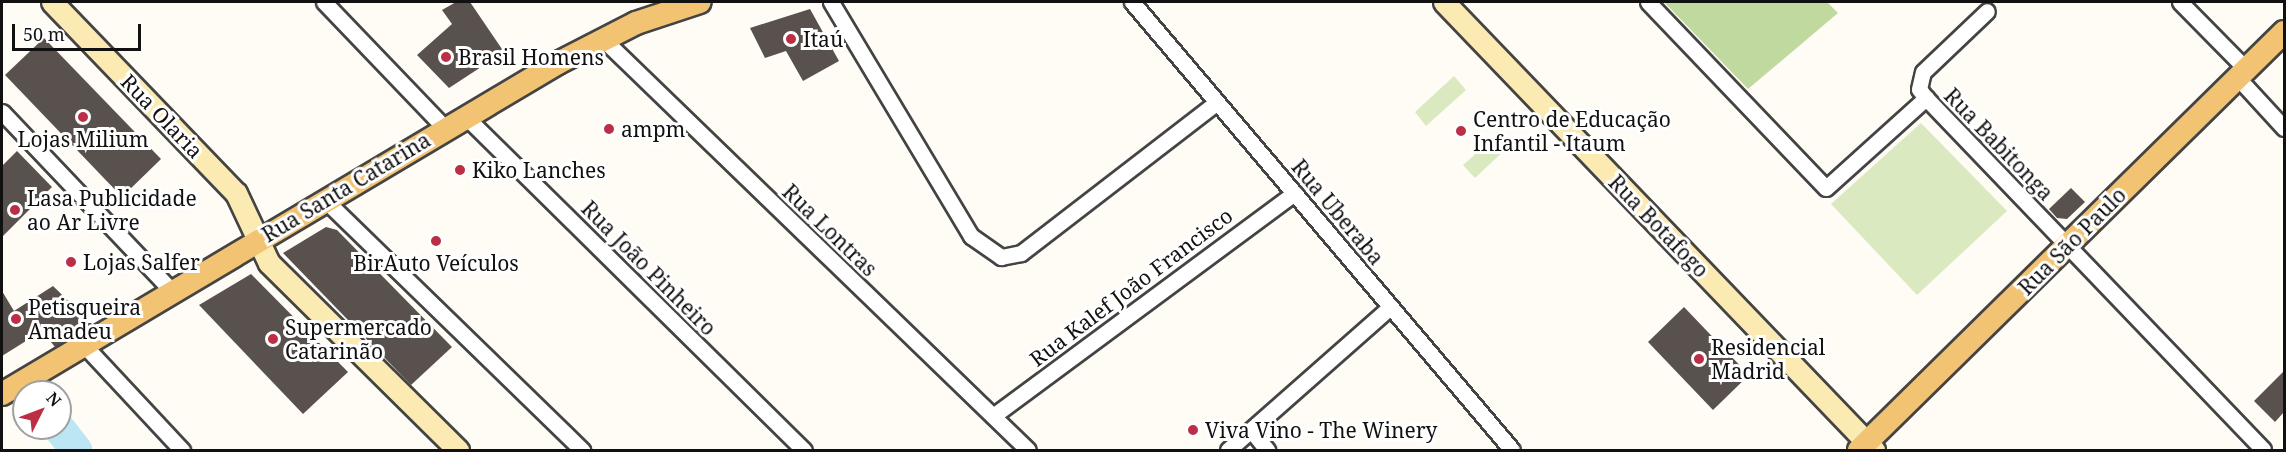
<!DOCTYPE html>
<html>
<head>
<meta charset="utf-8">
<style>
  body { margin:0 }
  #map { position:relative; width:2286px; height:452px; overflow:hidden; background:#fefcf5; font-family:"Noto Serif",serif }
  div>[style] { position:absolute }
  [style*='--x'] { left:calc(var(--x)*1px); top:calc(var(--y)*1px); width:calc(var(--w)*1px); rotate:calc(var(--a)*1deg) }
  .green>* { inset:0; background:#dae9bf }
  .forest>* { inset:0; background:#c0d99f }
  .river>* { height:32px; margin:-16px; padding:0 16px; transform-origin:16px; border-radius:16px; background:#bce6f4 }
  .building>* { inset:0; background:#59514d }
  .roads { filter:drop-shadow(2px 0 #444) drop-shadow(-2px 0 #444) drop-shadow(0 2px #444) drop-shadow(0 -2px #444) }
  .street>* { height:15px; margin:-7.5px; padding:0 7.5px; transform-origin:7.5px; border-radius:7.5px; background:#fff }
  .secondary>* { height:21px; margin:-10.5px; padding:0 10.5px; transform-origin:10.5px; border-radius:10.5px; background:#fbebb3 }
  .primary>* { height:22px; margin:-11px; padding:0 11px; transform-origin:11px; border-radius:11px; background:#f2c372 }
  .dots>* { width:16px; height:16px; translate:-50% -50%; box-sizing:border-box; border:3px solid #fff; border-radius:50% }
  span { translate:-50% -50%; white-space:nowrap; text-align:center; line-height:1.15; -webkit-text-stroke:6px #fff; paint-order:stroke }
  .poi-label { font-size:21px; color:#111 }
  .left { translate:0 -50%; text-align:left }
  .street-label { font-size:21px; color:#111 }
  .frame { position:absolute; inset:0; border:3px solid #111; pointer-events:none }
  .north { position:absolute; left:12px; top:380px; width:60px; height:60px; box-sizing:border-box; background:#fff; border:2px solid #a0a0a0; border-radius:50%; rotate:48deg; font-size:16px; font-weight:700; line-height:24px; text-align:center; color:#111 }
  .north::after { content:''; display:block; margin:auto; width:21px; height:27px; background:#bc2e45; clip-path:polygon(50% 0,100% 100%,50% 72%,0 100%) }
  .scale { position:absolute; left:12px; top:24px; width:129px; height:27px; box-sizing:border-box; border:3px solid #111; border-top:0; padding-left:8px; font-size:18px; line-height:21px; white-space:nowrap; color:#111; -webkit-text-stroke:4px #fff; paint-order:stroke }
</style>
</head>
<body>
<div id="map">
  <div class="green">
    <i style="clip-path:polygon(1454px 76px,1466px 90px,1426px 126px,1415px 112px)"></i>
    <i style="clip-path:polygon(1921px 123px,2007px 211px,1917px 295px,1831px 204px)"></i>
    <i style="clip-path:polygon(1497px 135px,1508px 147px,1475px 178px,1463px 165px)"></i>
  </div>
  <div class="forest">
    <i style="clip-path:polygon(1664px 2px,1827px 2px,1838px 13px,1748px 89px)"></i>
  </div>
  <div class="river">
    <i style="--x:59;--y:428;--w:28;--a:52"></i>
  </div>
  <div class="building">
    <i style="clip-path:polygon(456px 2px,470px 2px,504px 52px,449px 88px,417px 55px,452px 24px,442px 10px)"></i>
    <i style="clip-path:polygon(810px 9px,839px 61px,803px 81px,786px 51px,765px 58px,750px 28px)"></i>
    <i style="clip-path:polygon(44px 38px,161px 159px,122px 197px,5px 75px)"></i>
    <i style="clip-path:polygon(17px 151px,52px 187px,2px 237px,2px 166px)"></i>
    <i style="clip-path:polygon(2071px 188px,2085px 202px,2067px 219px,2057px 218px,2049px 209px)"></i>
    <i style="clip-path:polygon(326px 227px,337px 230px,452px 347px,411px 385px,283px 253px)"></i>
    <i style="clip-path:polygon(251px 274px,348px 372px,303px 414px,199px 305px)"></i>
    <i style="clip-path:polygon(53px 286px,92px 324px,55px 347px,42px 331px,2px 356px,2px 291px,14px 311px)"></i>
    <i style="clip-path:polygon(1684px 307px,1749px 375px,1713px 410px,1648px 342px)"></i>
    <i style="clip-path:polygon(2284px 371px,2284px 412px,2275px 422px,2254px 401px)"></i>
  </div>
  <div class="roads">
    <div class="street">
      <i style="--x:324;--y:2;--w:175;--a:46.2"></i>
      <i style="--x:831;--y:2;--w:273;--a:59.1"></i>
      <i style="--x:971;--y:236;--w:37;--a:35"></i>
      <i style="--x:1001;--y:257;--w:20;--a:-11"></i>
      <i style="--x:1021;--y:253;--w:247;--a:-37.6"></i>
      <i style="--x:1132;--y:2;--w:587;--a:49.69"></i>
      <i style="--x:1648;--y:2;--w:257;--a:46.3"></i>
      <i style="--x:1826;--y:188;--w:135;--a:-42"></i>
      <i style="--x:1926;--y:98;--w:487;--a:46.2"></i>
      <i style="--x:2180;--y:2;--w:94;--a:45.4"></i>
      <i style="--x:603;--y:39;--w:591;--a:44.04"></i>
      <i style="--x:2238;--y:78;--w:68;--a:47.4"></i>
      <i style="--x:1926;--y:98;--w:11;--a:-128"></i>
      <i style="--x:1919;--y:89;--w:17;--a:-77"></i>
      <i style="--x:1923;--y:72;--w:88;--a:-43.6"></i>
      <i style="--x:2;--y:112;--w:247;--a:46.5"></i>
      <i style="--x:465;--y:116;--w:476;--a:44.6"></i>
      <i style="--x:325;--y:200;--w:359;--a:44.2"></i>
      <i style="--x:84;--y:345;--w:144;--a:47"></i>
      <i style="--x:993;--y:416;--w:375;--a:-36.5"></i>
      <i style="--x:1251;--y:430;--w:26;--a:51"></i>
      <i style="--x:1228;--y:450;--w:216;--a:-41.4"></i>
    </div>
    <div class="secondary">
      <i style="--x:52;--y:2;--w:265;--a:46.1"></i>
      <i style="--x:236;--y:193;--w:77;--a:64.8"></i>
      <i style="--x:269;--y:263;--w:266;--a:44.7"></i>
      <i style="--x:1444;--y:2;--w:621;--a:46.17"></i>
    </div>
    <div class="primary">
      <i style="--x:2;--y:394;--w:647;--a:-30.77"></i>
      <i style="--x:558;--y:63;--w:88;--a:-27.1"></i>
      <i style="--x:636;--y:23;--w:67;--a:-18.2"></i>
      <i style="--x:1859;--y:450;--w:596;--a:-44.52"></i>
    </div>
  </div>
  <div class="dots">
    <i style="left:791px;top:39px;background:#bc2e45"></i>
    <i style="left:446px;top:57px;background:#bc2e45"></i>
    <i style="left:83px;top:117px;background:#bc2e45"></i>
    <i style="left:609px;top:129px;background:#bc2e45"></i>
    <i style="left:1461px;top:131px;background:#bc2e45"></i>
    <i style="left:460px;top:170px;background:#bc2e45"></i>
    <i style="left:15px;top:210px;background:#bc2e45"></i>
    <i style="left:436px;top:241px;background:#bc2e45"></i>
    <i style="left:71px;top:262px;background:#bc2e45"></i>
    <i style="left:16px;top:319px;background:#bc2e45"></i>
    <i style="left:273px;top:339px;background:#bc2e45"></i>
    <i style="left:1699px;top:359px;background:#bc2e45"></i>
    <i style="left:1193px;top:430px;background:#bc2e45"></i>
  </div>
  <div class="poi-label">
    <span class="left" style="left:803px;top:39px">Itaú</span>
    <span class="left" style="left:458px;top:57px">Brasil Homens</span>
    <span class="left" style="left:1473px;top:131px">Centro de Educação<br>Infantil - Itaum</span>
    <span class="left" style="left:621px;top:129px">ampm</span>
    <span style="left:83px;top:139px">Lojas Milium</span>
    <span class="left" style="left:472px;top:170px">Kiko Lanches</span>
    <span class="left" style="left:27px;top:210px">Lasa Publicidade<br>ao Ar Livre</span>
    <span class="left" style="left:83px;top:262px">Lojas Salfer</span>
    <span style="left:436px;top:263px">BirAuto Veículos</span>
    <span class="left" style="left:28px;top:319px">Petisqueira<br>Amadeu</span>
    <span class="left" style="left:285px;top:339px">Supermercado<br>Catarinão</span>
    <span class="left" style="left:1711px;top:359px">Residencial<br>Madrid</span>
    <span class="left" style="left:1205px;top:430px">Viva Vino - The Winery</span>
  </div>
  <div class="street-label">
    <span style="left:162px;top:116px;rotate:46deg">Rua Olaria</span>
    <span style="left:1999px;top:144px;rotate:46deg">Rua Babitonga</span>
    <span style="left:346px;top:187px;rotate:-31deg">Rua Santa Catarina</span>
    <span style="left:1338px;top:212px;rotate:50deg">Rua Uberaba</span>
    <span style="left:1659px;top:226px;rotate:46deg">Rua Botafogo</span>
    <span style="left:830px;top:230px;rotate:44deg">Rua Lontras</span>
    <span style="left:2072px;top:241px;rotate:-45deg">Rua São Paulo</span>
    <span style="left:649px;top:268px;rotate:45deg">Rua João Pinheiro</span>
    <span style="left:1131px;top:287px;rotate:-37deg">Rua Kalef João Francisco</span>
  </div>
  <div class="frame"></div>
  <div class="north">N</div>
  <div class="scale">50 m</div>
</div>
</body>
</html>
